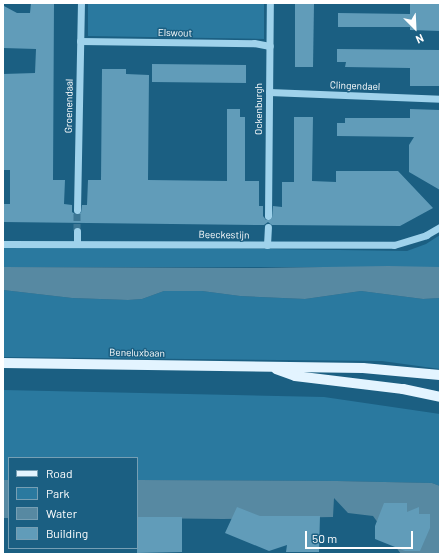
<!DOCTYPE html>
<html>
<head>
<meta charset="utf-8">
<style>
  body { margin:0 }
  #map { position:relative; width:443px; height:557px; overflow:hidden; background:#1b5f82; font-family:Barlow,sans-serif }
  div>[style] { position:absolute }
  [style*='--x'] { left:calc(var(--x)*1px); top:calc(var(--y)*1px); width:calc(var(--w)*1px); rotate:calc(var(--a)*1deg) }
  .green>* { inset:0; background:#2a799f }
  .water>* { inset:0; background:#5789a2 }
  .building>* { inset:0; background:#619cb9 }
  .minor-tunnel>* { height:7px; margin-top:-3.5px; transform-origin:0; background:repeating-linear-gradient(90deg,#3d7795 0 7px,transparent 0 10.5px) }
  .minor>* { height:7px; margin:-3.5px; padding:0 3.5px; transform-origin:3.5px; border-radius:3.5px; background:#9fd2eb }
  .major>* { height:10px; margin:-5px; padding:0 5px; transform-origin:5px; border-radius:5px; background:#e3f4ff }
  span { translate:-50% -50%; white-space:nowrap; text-align:center; line-height:1.15; -webkit-text-stroke:3px #1b5f82; paint-order:stroke }
  .street-label { font-size:10px; color:#fff }
  .frame { position:absolute; inset:0; border:4px solid #fff; pointer-events:none }
  .legend { position:absolute; left:8px; top:457px; width:130px; height:92px; box-sizing:border-box; background:#1b5f82; border:1px solid #769fb4; margin:0; padding:5px 7px; list-style:none; font-size:12px; color:#fff }
  .legend li { display:flex; align-items:center; gap:8px; height:20px }
  .legend b { width:20px; border:1px solid #769fb4 }
  .north { position:absolute; left:395px; top:8px; width:40px; height:40px; -webkit-text-stroke:3px #1b5f82; paint-order:stroke; rotate:156deg; font-size:11px; font-weight:700; line-height:16px; text-align:center; color:#fff }
  .north::after { content:''; display:block; margin:auto; width:14px; height:18px; background:#fff; clip-path:polygon(50% 0,100% 100%,50% 72%,0 100%) }
  .scale { position:absolute; left:305px; top:531px; width:108px; height:18px; box-sizing:border-box; border:2px solid #fff; border-top:0; padding-left:5px; font-size:12px; line-height:14px; white-space:nowrap; color:#fff; -webkit-text-stroke:3px #1b5f82; paint-order:stroke }
</style>
</head>
<body>
<div id="map">
  <div class="green">
    <i style="clip-path:polygon(88px 3px,264px 3px,264px 39px,88px 36px)"></i>
    <i style="clip-path:polygon(440px 235px,440px 267px,3px 267px,3px 245px,407px 251px,426px 244px)"></i>
    <i style="clip-path:polygon(3px 290px,72px 298px,128px 300px,142px 299px,164px 291px,202px 291px,240px 296px,305px 299px,361px 291px,423px 299px,440px 298px,440px 369px,382px 361px,3px 357px)"></i>
    <i style="clip-path:polygon(3px 390px,324px 397px,440px 414px,440px 486px,432px 483px,337px 481px,137px 480px,137px 458px,9px 458px,9px 480px,3px 480px)"></i>
  </div>
  <div class="water">
    <i style="clip-path:polygon(388px 266px,440px 267px,440px 298px,423px 299px,361px 291px,305px 299px,240px 296px,202px 291px,164px 291px,142px 299px,128px 300px,72px 298px,3px 290px,3px 267px,260px 268px)"></i>
    <i style="clip-path:polygon(3px 480px,9px 480px,9px 518px,3px 518px)"></i>
    <i style="clip-path:polygon(137px 480px,337px 481px,432px 483px,440px 486px,440px 554px,401px 554px,373px 516px,348px 513px,334px 498px,333px 517px,223px 519px,137px 518px)"></i>
  </div>
  <div class="building">
    <i style="clip-path:polygon(31px 3px,54px 3px,53px 180px,65px 180px,64px 204px,72px 205px,72px 212px,75px 214px,81px 213px,82px 205px,87px 205px,88px 180px,101px 180px,102px 69px,126px 69px,126px 74px,149px 75px,148px 180px,227px 181px,227px 109px,240px 109px,240px 117px,245px 117px,245px 181px,259px 181px,259px 206px,263px 206px,263px 216px,266px 220px,270px 220px,272px 218px,273px 206px,282px 207px,282px 182px,294px 182px,294px 117px,313px 117px,312px 181px,336px 182px,336px 171px,398px 171px,433px 208px,400px 226px,272px 225px,268px 222px,264px 225px,3px 222px,3px 204px,10px 204px,10px 170px,3px 170px,3px 74px,35px 73px,36px 49px,3px 48px,4px 6px,17px 13px,30px 13px)"></i>
    <i style="clip-path:polygon(295px 3px,314px 3px,313px 67px,295px 67px)"></i>
    <i style="clip-path:polygon(410px 3px,440px 3px,440px 31px,410px 30px,410px 27px,338px 27px,338px 13px,410px 14px)"></i>
    <i style="clip-path:polygon(337px 49px,440px 50px,440px 86px,410px 86px,410px 68px,345px 67px,346px 62px,337px 62px)"></i>
    <i style="clip-path:polygon(152px 64px,246px 65px,246px 83px,152px 82px)"></i>
    <i style="clip-path:polygon(410px 109px,440px 110px,440px 190px,409px 172px,409px 145px,414px 137px,337px 136px,337px 123px,345px 123px,345px 118px,410px 118px)"></i>
    <i style="clip-path:polygon(384px 503px,407px 503px,407px 512px,419px 507px,419px 514px,430px 514px,430px 528px,420px 551px,405px 551px,375px 539px,375px 526px)"></i>
    <i style="clip-path:polygon(237px 507px,260px 516px,320px 516px,319px 552px,286px 552px,287px 545px,269px 551px,225px 533px)"></i>
    <i style="clip-path:polygon(137px 517px,182px 517px,182px 552px,137px 553px)"></i>
  </div>
  <div class="minor-tunnel">
    <i style="--x:77;--y:231;--w:21;--a:-90"></i>
  </div>
  <div class="minor">
    <i style="--x:80;--y:41;--w:174;--a:0.7"></i>
    <i style="--x:254;--y:43;--w:16;--a:11"></i>
    <i style="--x:269;--y:92;--w:171;--a:2.3"></i>
    <i style="--x:77;--y:210;--w:207;--a:-88.9"></i>
    <i style="--x:268;--y:216;--w:213;--a:-89.5"></i>
    <i style="--x:3;--y:244;--w:391;--a:0.1"></i>
    <i style="--x:394;--y:245;--w:34;--a:-17"></i>
    <i style="--x:426;--y:235;--w:16;--a:-30"></i>
    <i style="--x:77;--y:244;--w:13;--a:-90"></i>
    <i style="--x:267;--y:245;--w:18;--a:-87"></i>
  </div>
  <div class="major">
    <i style="--x:3;--y:363;--w:360;--a:0.8"></i>
    <i style="--x:363;--y:368;--w:77;--a:5.2"></i>
    <i style="--x:276;--y:369;--w:20;--a:20"></i>
    <i style="--x:295;--y:376;--w:109;--a:6.9"></i>
    <i style="--x:403;--y:389;--w:38;--a:12"></i>
  </div>
  <div class="street-label">
    <span style="left:175px;top:33px;rotate:1deg">Elswout</span>
    <span style="left:355px;top:86px;rotate:2deg">Clingendael</span>
    <span style="left:69px;top:106px;rotate:-89deg">Groenendaal</span>
    <span style="left:259px;top:109px;rotate:-90deg">Ockenburgh</span>
    <span style="left:224px;top:235px;rotate:1deg">Beeckestijn</span>
    <span style="left:137px;top:353px;rotate:1deg">Beneluxbaan</span>
  </div>
  <div class="frame"></div>
  <ul class="legend">
  <li><b style="height:5px;background:#e3f4ff"></b>Road</li>
  <li><b style="height:11px;background:#2a799f"></b>Park</li>
  <li><b style="height:11px;background:#5789a2"></b>Water</li>
  <li><b style="height:11px;background:#619cb9"></b>Building</li>
  </ul>
  <div class="north">N</div>
  <div class="scale">50 m</div>
</div>
</body>
</html>
